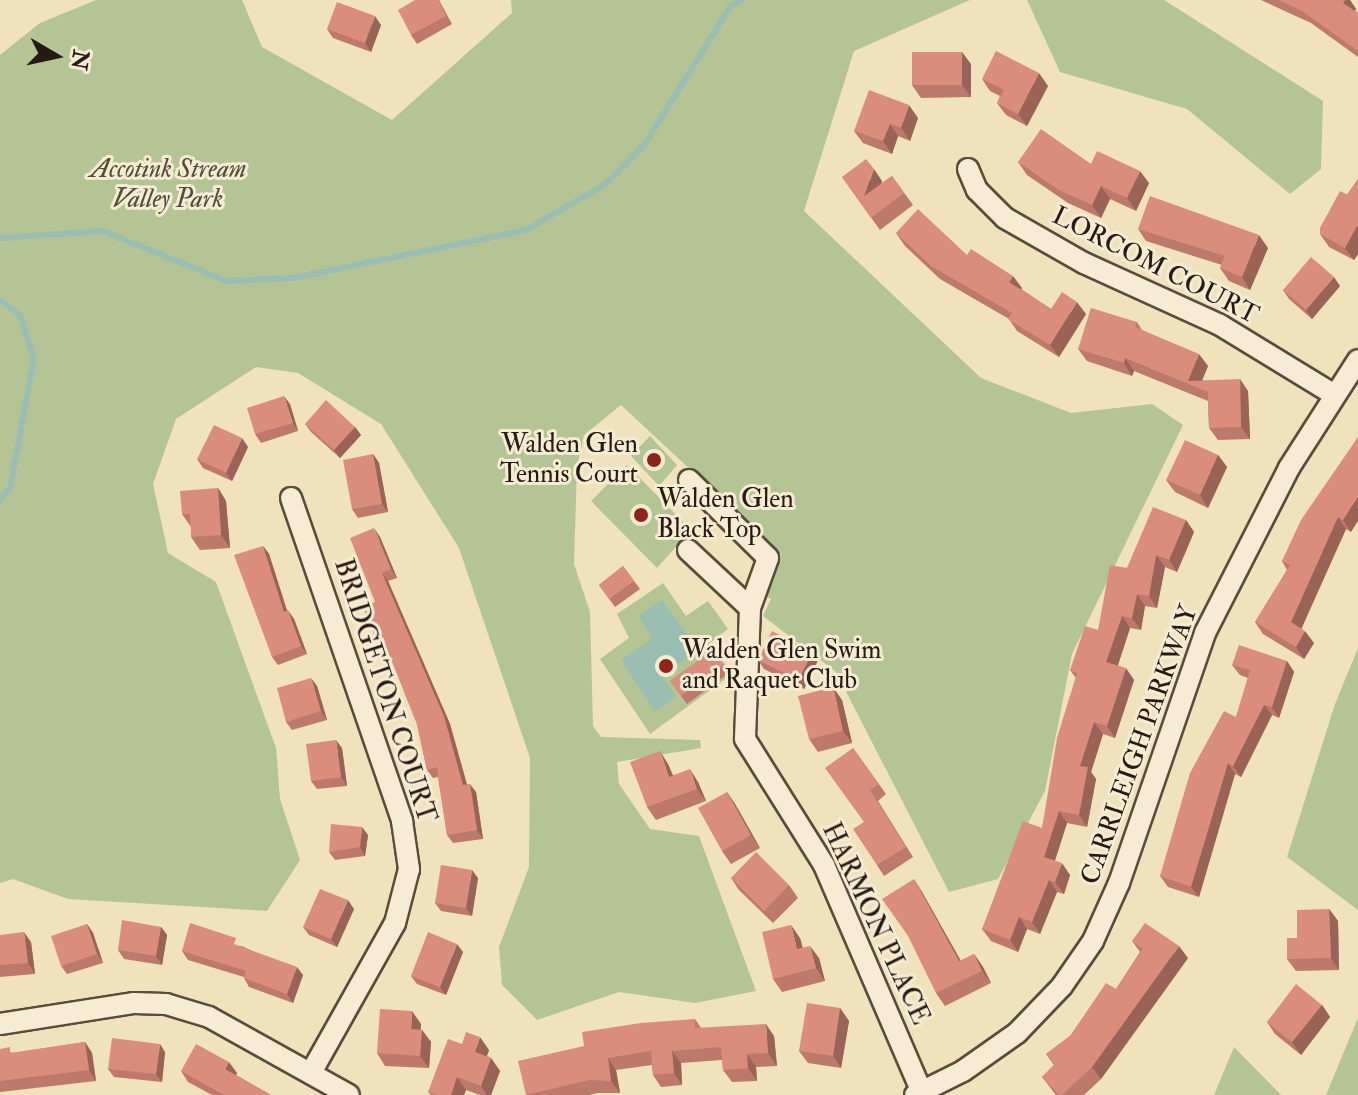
<!DOCTYPE html>
<html>
<head>
<meta charset="utf-8">
<style>
  body { margin:0 }
  #map { position:relative; width:1358px; height:1095px; overflow:hidden; background:#f0e2bc; font-family:"IM FELL Double Pica",serif }
  div>[style] { position:absolute }
  [style*='--x'] { left:calc(var(--x)*1px); top:calc(var(--y)*1px); width:calc(var(--w)*1px); rotate:calc(var(--a)*1deg) }
  .green>* { inset:0; background:#b4c494 }
  .water>* { inset:0; background:#9abeb1 }
  .stream>* { height:6px; margin:-3px; padding:0 3px; transform-origin:3px; border-radius:3px; background:#9abeb1 }
  .roads { filter:drop-shadow(2px 0 #594c3c) drop-shadow(-2px 0 #594c3c) drop-shadow(0 2px #594c3c) drop-shadow(0 -2px #594c3c) }
  .minor>* { height:20px; margin:-10px; padding:0 10px; transform-origin:10px; border-radius:10px; background:#f5ecd3 }
  .wall>* { inset:0; background:#bc796c }
  .shaded-wall>* { inset:0; background:#996358 }
  .building>* { inset:0; background:#db8d7d }
  .dots>* { width:22px; height:22px; translate:-50% -50%; box-sizing:border-box; border:4px solid #f5ecd3; border-radius:50% }
  span { translate:-50% -50%; white-space:nowrap; text-align:center; line-height:1.15; -webkit-text-stroke:6px #f5ecd3; paint-order:stroke }
  .park-label { font-size:26px; color:#514d39; font-style:italic }
  .street-label { font-size:26px; color:#271a12 }
  .poi-label { font-size:26px; color:#271a12 }
  .right { translate:-100% -50%; text-align:right }
  .left { translate:0 -50%; text-align:left }
  .north { position:absolute; left:16px; top:16px; width:80px; height:80px; -webkit-text-stroke:6px #f5ecd3; paint-order:stroke; rotate:99deg; font-size:22px; font-weight:700; line-height:32px; text-align:center; color:#271a12 }
  .north::after { content:''; display:block; margin:auto; width:28px; height:36px; background:#271a12; clip-path:polygon(50% 0,100% 100%,50% 72%,0 100%) }
</style>
</head>
<body>
<div id="map">
  <div class="green">
    <i style="clip-path:polygon(96px 0,242px 0,262px 47px,392px 120px,512px 13px,511px 0,970px 0,854px 51px,804px 211px,981px 378px,1071px 413px,1152px 404px,1183px 425px,1072px 654px,1045px 791px,998px 879px,949px 892px,836px 672px,763px 616px,771px 599px,762px 594px,781px 554px,621px 405px,584px 435px,577px 467px,574px 564px,590px 612px,593px 726px,601px 737px,700px 740px,701px 748px,617px 762px,619px 784px,650px 829px,699px 836px,756px 991px,695px 1003px,619px 992px,537px 1020px,502px 985px,499px 947px,529px 867px,530px 758px,459px 548px,381px 424px,298px 373px,256px 367px,176px 419px,153px 484px,168px 553px,216px 582px,276px 748px,280px 799px,300px 860px,267px 911px,68px 899px,13px 879px,0 883px,0 55px,40px 23px)"></i>
    <i style="clip-path:polygon(1027px 0,1164px 0,1323px 101px,1321px 169px,1290px 194px,1187px 109px,1060px 72px)"></i>
    <i style="clip-path:polygon(650px 436px,677px 465px,659px 486px,631px 456px)"></i>
    <i style="clip-path:polygon(627px 465px,691px 530px,657px 568px,591px 501px)"></i>
    <i style="clip-path:polygon(663px 583px,686px 616px,708px 601px,728px 629px,710px 643px,732px 674px,650px 734px,600px 659px,629px 638px,617px 614px)"></i>
    <i style="clip-path:polygon(1358px 648px,1358px 910px,1287px 857px,1335px 704px)"></i>
    <i style="clip-path:polygon(1358px 1018px,1358px 1095px,1326px 1095px)"></i>
    <i style="clip-path:polygon(1234px 1047px,1281px 1095px,1214px 1095px)"></i>
  </div>
  <div class="water">
    <i style="clip-path:polygon(662px 600px,698px 650px,662px 675px,676px 697px,655px 711px,621px 660px,653px 638px,638px 616px)"></i>
  </div>
  <div class="stream">
    <i style="--x:0;--y:238;--w:103;--a:-3.9"></i>
    <i style="--x:103;--y:231;--w:133;--a:22.1"></i>
    <i style="--x:226;--y:281;--w:68;--a:-2.5"></i>
    <i style="--x:294;--y:278;--w:237;--a:-11.7"></i>
    <i style="--x:526;--y:230;--w:92;--a:-29.9"></i>
    <i style="--x:606;--y:184;--w:56;--a:-45.7"></i>
    <i style="--x:645;--y:144;--w:161;--a:-58.2"></i>
    <i style="--x:730;--y:7;--w:13;--a:-32"></i>
    <i style="--x:0;--y:300;--w:25;--a:37"></i>
    <i style="--x:20;--y:315;--w:46;--a:72.3"></i>
    <i style="--x:34;--y:359;--w:131;--a:100.5"></i>
    <i style="--x:10;--y:488;--w:16;--a:130"></i>
  </div>
  <div class="roads">
    <div class="minor">
      <i style="--x:968;--y:169;--w:23;--a:67"></i>
      <i style="--x:977;--y:190;--w:40;--a:45"></i>
      <i style="--x:1005;--y:218;--w:91;--a:29.7"></i>
      <i style="--x:1084;--y:263;--w:149;--a:24.5"></i>
      <i style="--x:1220;--y:325;--w:132;--a:31.4"></i>
      <i style="--x:689;--y:480;--w:111;--a:44.6"></i>
      <i style="--x:768;--y:558;--w:53;--a:109.8"></i>
      <i style="--x:750;--y:608;--w:131;--a:92.2"></i>
      <i style="--x:745;--y:739;--w:149;--a:57.9"></i>
      <i style="--x:824;--y:865;--w:250;--a:66.7"></i>
      <i style="--x:291;--y:498;--w:342;--a:71"></i>
      <i style="--x:402;--y:821;--w:49;--a:81.7"></i>
      <i style="--x:409;--y:869;--w:56;--a:104.5"></i>
      <i style="--x:395;--y:923;--w:170;--a:119.3"></i>
      <i style="--x:688;--y:550;--w:85;--a:43.1"></i>
      <i style="--x:0;--y:1024;--w:136;--a:-8.9"></i>
      <i style="--x:134;--y:1003;--w:32;--a:2"></i>
      <i style="--x:166;--y:1004;--w:45;--a:16.8"></i>
      <i style="--x:209;--y:1017;--w:160;--a:29.1"></i>
      <i style="--x:915;--y:1095;--w:54;--a:-26.6"></i>
      <i style="--x:963;--y:1071;--w:66;--a:-35.1"></i>
      <i style="--x:1017;--y:1033;--w:65;--a:-46.2"></i>
      <i style="--x:1062;--y:986;--w:55;--a:-55.4"></i>
      <i style="--x:1093;--y:941;--w:64;--a:-65.9"></i>
      <i style="--x:1119;--y:883;--w:264;--a:-71"></i>
      <i style="--x:1205;--y:633;--w:185;--a:-63"></i>
      <i style="--x:1289;--y:468;--w:128;--a:-57.4"></i>
    </div>
  </div>
  <div class="wall">
    <i style="clip-path:polygon(415px 0,439px 0,452px 24px,417px 44px,411px 35px)"></i>
    <i style="clip-path:polygon(1261px 0,1350px 0,1356px 9px,1355px 10px,1358px 13px,1358px 57px,1311px 23px)"></i>
    <i style="clip-path:polygon(381px 25px,371px 52px,333px 38px,327px 29px)"></i>
    <i style="clip-path:polygon(971px 64px,971px 97px,921px 98px,912px 85px)"></i>
    <i style="clip-path:polygon(982px 79px,1048px 86px,1027px 126px,1006px 115px,997px 103px,1000px 96px,990px 91px)"></i>
    <i style="clip-path:polygon(918px 118px,910px 141px,898px 136px,892px 154px,863px 143px,854px 131px)"></i>
    <i style="clip-path:polygon(1018px 162px,1091px 164px,1149px 183px,1136px 211px,1110px 199px,1101px 218px,1068px 203px,1027px 175px)"></i>
    <i style="clip-path:polygon(892px 176px,913px 205px,880px 230px,842px 177px,882px 181px,882px 183px)"></i>
    <i style="clip-path:polygon(1358px 179px,1358px 254px,1354px 260px,1329px 247px,1320px 234px)"></i>
    <i style="clip-path:polygon(1138px 229px,1268px 248px,1250px 290px,1229px 281px,1220px 268px,1222px 265px,1146px 241px)"></i>
    <i style="clip-path:polygon(896px 233px,967px 255px,1022px 288px,1021px 289px,1051px 309px,1086px 314px,1059px 357px,1017px 331px,1009px 319px,940px 279px,905px 246px)"></i>
    <i style="clip-path:polygon(1340px 286px,1312px 319px,1289px 299px,1283px 290px)"></i>
    <i style="clip-path:polygon(1137px 322px,1142px 330px,1208px 366px,1202px 380px,1248px 391px,1250px 439px,1218px 440px,1209px 428px,1208px 401px,1134px 371px,1132px 376px,1087px 361px,1078px 349px)"></i>
    <i style="clip-path:polygon(290px 404px,298px 431px,261px 443px,255px 434px)"></i>
    <i style="clip-path:polygon(305px 424px,355px 427px,361px 435px,340px 458px,311px 432px)"></i>
    <i style="clip-path:polygon(1358px 437px,1351px 532px,1346px 529px,1301px 629px,1314px 643px,1304px 659px,1263px 634px,1255px 622px,1287px 570px,1282px 561px)"></i>
    <i style="clip-path:polygon(248px 447px,232px 481px,203px 468px,197px 459px)"></i>
    <i style="clip-path:polygon(373px 454px,379px 463px,388px 512px,358px 518px,352px 509px)"></i>
    <i style="clip-path:polygon(1218px 455px,1227px 467px,1208px 508px,1175px 492px,1166px 480px)"></i>
    <i style="clip-path:polygon(218px 488px,226px 501px,230px 548px,200px 550px,191px 537px,191px 527px,182px 514px)"></i>
    <i style="clip-path:polygon(1186px 520px,1194px 532px,1177px 572px,1165px 567px,1157px 608px,1145px 606px,1141px 630px,1130px 628px,1118px 665px,1134px 680px,1115px 738px,1103px 734px,1091px 772px,1096px 779px,1087px 827px,1067px 823px,1055px 861px,1070px 875px,1064px 894px,1057px 892px,1040px 934px,1027px 929px,1018px 952px,991px 941px,982px 929px,1042px 828px,1076px 678px,1070px 670px,1098px 630px,1127px 568px)"></i>
    <i style="clip-path:polygon(380px 537px,397px 578px,388px 581px,450px 724px,467px 784px,476px 792px,483px 839px,453px 843px,447px 835px,438px 777px,433px 778px,427px 770px,417px 724px,387px 648px,383px 650px,377px 642px,375px 602px)"></i>
    <i style="clip-path:polygon(263px 546px,269px 554px,287px 611px,294px 619px,307px 654px,278px 665px,272px 657px)"></i>
    <i style="clip-path:polygon(623px 566px,640px 589px,615px 607px,599px 585px)"></i>
    <i style="clip-path:polygon(713px 650px,729px 673px,687px 704px,670px 681px)"></i>
    <i style="clip-path:polygon(813px 652px,818px 660px,804px 689px,764px 669px,758px 660px)"></i>
    <i style="clip-path:polygon(1287px 661px,1294px 672px,1279px 718px,1272px 715px,1241px 777px,1235px 774px,1199px 897px,1168px 887px,1160px 876px,1236px 717px,1248px 678px,1240px 675px,1232px 665px)"></i>
    <i style="clip-path:polygon(317px 686px,327px 720px,292px 730px,286px 722px)"></i>
    <i style="clip-path:polygon(842px 700px,852px 743px,818px 752px,809px 739px)"></i>
    <i style="clip-path:polygon(342px 748px,347px 786px,317px 789px,311px 781px)"></i>
    <i style="clip-path:polygon(853px 748px,886px 794px,878px 801px,913px 857px,884px 876px,877px 865px,864px 822px)"></i>
    <i style="clip-path:polygon(668px 764px,673px 775px,698px 782px,706px 801px,656px 820px,647px 807px)"></i>
    <i style="clip-path:polygon(727px 792px,735px 804px,760px 848px,731px 864px,722px 851px)"></i>
    <i style="clip-path:polygon(368px 835px,365px 856px,335px 860px,329px 852px)"></i>
    <i style="clip-path:polygon(478px 878px,472px 916px,441px 911px,435px 903px)"></i>
    <i style="clip-path:polygon(731px 878px,789px 885px,798px 898px,773px 923px,739px 890px)"></i>
    <i style="clip-path:polygon(914px 879px,922px 892px,961px 961px,974px 954px,983px 967px,991px 983px,945px 1006px,936px 993px)"></i>
    <i style="clip-path:polygon(354px 909px,337px 947px,309px 935px,303px 927px)"></i>
    <i style="clip-path:polygon(1329px 909px,1338px 921px,1339px 970px,1296px 971px,1287px 959px,1297px 938px)"></i>
    <i style="clip-path:polygon(87px 924px,93px 933px,103px 963px,67px 974px,61px 966px)"></i>
    <i style="clip-path:polygon(161px 927px,167px 935px,162px 965px,124px 959px,118px 950px)"></i>
    <i style="clip-path:polygon(0 935px,31px 942px,35px 974px,0 977px)"></i>
    <i style="clip-path:polygon(800px 938px,803px 948px,819px 958px,825px 981px,782px 992px,773px 979px)"></i>
    <i style="clip-path:polygon(1132px 941px,1188px 958px,1101px 1079px,1084px 1095px,1056px 1095px,1042px 1077px,1054px 1065px,1046px 1054px,1070px 1036px,1116px 989px,1140px 952px)"></i>
    <i style="clip-path:polygon(242px 946px,303px 975px,293px 1003px,249px 987px,244px 978px,244px 977px,188px 960px,182px 951px)"></i>
    <i style="clip-path:polygon(463px 952px,446px 995px,417px 984px,411px 976px)"></i>
    <i style="clip-path:polygon(1322px 1005px,1330px 1017px,1301px 1055px,1275px 1034px,1267px 1022px)"></i>
    <i style="clip-path:polygon(840px 1008px,849px 1021px,841px 1068px,808px 1063px,799px 1051px)"></i>
    <i style="clip-path:polygon(695px 1019px,701px 1028px,774px 1036px,777px 1066px,756px 1067px,757px 1081px,732px 1082px,723px 1070px,722px 1060px,681px 1063px,682px 1085px,661px 1087px,653px 1075px,652px 1065px,616px 1070px,620px 1093px,598px 1093px,589px 1095px,526px 1095px,584px 1046px)"></i>
    <i style="clip-path:polygon(421px 1024px,420px 1030px,422px 1030px,431px 1042px,429px 1068px,385px 1066px,377px 1053px)"></i>
    <i style="clip-path:polygon(85px 1042px,92px 1053px,96px 1081px,0 1092px,0 1049px,13px 1053px)"></i>
    <i style="clip-path:polygon(462px 1044px,489px 1050px,487px 1056px,491px 1058px,500px 1071px,491px 1095px,480px 1095px,466px 1090px,464px 1095px,431px 1095px,428px 1092px)"></i>
    <i style="clip-path:polygon(165px 1052px,162px 1082px,114px 1077px,108px 1069px)"></i>
    <i style="clip-path:polygon(181px 1071px,237px 1073px,236px 1075px,271px 1095px,212px 1095px,188px 1082px)"></i>
  </div>
  <div class="shaded-wall">
    <i style="clip-path:polygon(1345px 0,1350px 0,1356px 9px,1352px 15px,1343px 3px)"></i>
    <i style="clip-path:polygon(375px 16px,381px 25px,371px 52px,365px 43px)"></i>
    <i style="clip-path:polygon(962px 52px,971px 64px,971px 97px,962px 85px)"></i>
    <i style="clip-path:polygon(1039px 73px,1048px 86px,1027px 126px,1018px 114px)"></i>
    <i style="clip-path:polygon(909px 105px,918px 118px,910px 141px,901px 128px)"></i>
    <i style="clip-path:polygon(890px 124px,898px 136px,892px 154px,883px 141px)"></i>
    <i style="clip-path:polygon(874px 169px,882px 181px,873px 208px,864px 196px)"></i>
    <i style="clip-path:polygon(1140px 171px,1149px 183px,1136px 211px,1127px 198px)"></i>
    <i style="clip-path:polygon(1101px 186px,1110px 199px,1101px 218px,1092px 205px)"></i>
    <i style="clip-path:polygon(1357px 226px,1358px 228px,1358px 254px,1354px 260px,1345px 248px)"></i>
    <i style="clip-path:polygon(1259px 235px,1268px 248px,1250px 290px,1242px 277px)"></i>
    <i style="clip-path:polygon(1013px 276px,1022px 288px,1018px 294px,1009px 282px)"></i>
    <i style="clip-path:polygon(1334px 277px,1340px 286px,1312px 319px,1306px 310px)"></i>
    <i style="clip-path:polygon(1077px 302px,1086px 314px,1059px 357px,1050px 345px)"></i>
    <i style="clip-path:polygon(1199px 354px,1208px 366px,1199px 388px,1188px 381px)"></i>
    <i style="clip-path:polygon(1125px 358px,1134px 371px,1132px 376px,1124px 363px)"></i>
    <i style="clip-path:polygon(1240px 379px,1248px 391px,1250px 439px,1241px 427px)"></i>
    <i style="clip-path:polygon(284px 396px,290px 404px,298px 431px,293px 423px)"></i>
    <i style="clip-path:polygon(355px 427px,361px 435px,340px 458px,334px 450px)"></i>
    <i style="clip-path:polygon(242px 438px,248px 447px,232px 481px,226px 473px)"></i>
    <i style="clip-path:polygon(373px 454px,379px 463px,388px 512px,382px 504px)"></i>
    <i style="clip-path:polygon(1218px 455px,1227px 467px,1208px 508px,1200px 495px)"></i>
    <i style="clip-path:polygon(218px 488px,226px 501px,230px 548px,221px 535px)"></i>
    <i style="clip-path:polygon(1358px 496px,1358px 521px,1351px 532px,1343px 520px)"></i>
    <i style="clip-path:polygon(1338px 517px,1346px 529px,1299px 634px,1291px 622px)"></i>
    <i style="clip-path:polygon(1186px 520px,1194px 532px,1177px 572px,1169px 560px)"></i>
    <i style="clip-path:polygon(374px 528px,380px 537px,397px 578px,391px 569px)"></i>
    <i style="clip-path:polygon(263px 546px,269px 554px,290px 620px,284px 612px)"></i>
    <i style="clip-path:polygon(1156px 555px,1165px 567px,1157px 608px,1149px 596px)"></i>
    <i style="clip-path:polygon(382px 573px,388px 581px,450px 724px,469px 793px,463px 785px)"></i>
    <i style="clip-path:polygon(1137px 594px,1145px 606px,1141px 630px,1132px 618px)"></i>
    <i style="clip-path:polygon(288px 610px,294px 619px,307px 654px,301px 646px)"></i>
    <i style="clip-path:polygon(1122px 616px,1130px 628px,1115px 674px,1106px 662px)"></i>
    <i style="clip-path:polygon(1305px 631px,1314px 643px,1304px 659px,1296px 647px)"></i>
    <i style="clip-path:polygon(813px 652px,818px 660px,804px 689px,798px 680px)"></i>
    <i style="clip-path:polygon(1287px 661px,1294px 672px,1279px 718px,1272px 707px)"></i>
    <i style="clip-path:polygon(1126px 668px,1134px 680px,1115px 738px,1107px 726px)"></i>
    <i style="clip-path:polygon(311px 678px,317px 686px,327px 720px,321px 711px)"></i>
    <i style="clip-path:polygon(833px 687px,842px 700px,852px 743px,843px 731px)"></i>
    <i style="clip-path:polygon(1264px 705px,1272px 715px,1241px 777px,1233px 766px)"></i>
    <i style="clip-path:polygon(1094px 722px,1103px 734px,1091px 772px,1096px 779px,1087px 827px,1079px 815px,1080px 766px)"></i>
    <i style="clip-path:polygon(336px 740px,342px 748px,347px 786px,341px 777px)"></i>
    <i style="clip-path:polygon(660px 751px,668px 764px,678px 789px,669px 777px)"></i>
    <i style="clip-path:polygon(1228px 763px,1235px 774px,1199px 897px,1191px 887px)"></i>
    <i style="clip-path:polygon(690px 769px,698px 782px,706px 801px,697px 789px)"></i>
    <i style="clip-path:polygon(470px 784px,476px 792px,483px 839px,477px 830px)"></i>
    <i style="clip-path:polygon(727px 792px,735px 804px,760px 848px,751px 835px)"></i>
    <i style="clip-path:polygon(1059px 811px,1067px 823px,1052px 869px,1044px 857px)"></i>
    <i style="clip-path:polygon(362px 827px,368px 835px,365px 856px,360px 847px)"></i>
    <i style="clip-path:polygon(1062px 863px,1070px 875px,1064px 894px,1055px 882px)"></i>
    <i style="clip-path:polygon(472px 870px,478px 878px,472px 916px,466px 908px)"></i>
    <i style="clip-path:polygon(914px 879px,922px 892px,968px 974px,959px 961px)"></i>
    <i style="clip-path:polygon(1049px 880px,1057px 892px,1040px 934px,1032px 922px)"></i>
    <i style="clip-path:polygon(348px 900px,354px 909px,337px 947px,331px 939px)"></i>
    <i style="clip-path:polygon(1329px 909px,1338px 921px,1339px 970px,1331px 958px)"></i>
    <i style="clip-path:polygon(1019px 917px,1027px 929px,1018px 952px,1010px 940px)"></i>
    <i style="clip-path:polygon(87px 924px,93px 933px,103px 963px,97px 954px)"></i>
    <i style="clip-path:polygon(791px 925px,800px 938px,806px 962px,797px 949px)"></i>
    <i style="clip-path:polygon(161px 927px,167px 935px,162px 965px,156px 956px)"></i>
    <i style="clip-path:polygon(24px 932px,31px 942px,35px 974px,28px 963px)"></i>
    <i style="clip-path:polygon(457px 944px,463px 952px,446px 995px,440px 987px)"></i>
    <i style="clip-path:polygon(810px 946px,819px 958px,825px 981px,816px 968px)"></i>
    <i style="clip-path:polygon(1179px 946px,1188px 958px,1101px 1079px,1092px 1067px)"></i>
    <i style="clip-path:polygon(974px 954px,983px 967px,991px 983px,982px 971px)"></i>
    <i style="clip-path:polygon(297px 967px,303px 975px,293px 1003px,287px 994px)"></i>
    <i style="clip-path:polygon(1322px 1005px,1330px 1017px,1301px 1055px,1292px 1042px)"></i>
    <i style="clip-path:polygon(840px 1008px,849px 1021px,841px 1068px,833px 1056px)"></i>
    <i style="clip-path:polygon(412px 1011px,421px 1024px,420px 1042px,411px 1029px)"></i>
    <i style="clip-path:polygon(766px 1024px,774px 1036px,777px 1066px,768px 1053px)"></i>
    <i style="clip-path:polygon(422px 1030px,431px 1042px,429px 1068px,420px 1056px)"></i>
    <i style="clip-path:polygon(480px 1037px,489px 1050px,484px 1064px,475px 1052px)"></i>
    <i style="clip-path:polygon(85px 1042px,92px 1053px,96px 1081px,89px 1070px)"></i>
    <i style="clip-path:polygon(160px 1044px,165px 1052px,162px 1082px,156px 1074px)"></i>
    <i style="clip-path:polygon(672px 1051px,681px 1063px,682px 1085px,674px 1073px)"></i>
    <i style="clip-path:polygon(747px 1054px,756px 1067px,757px 1081px,748px 1068px)"></i>
    <i style="clip-path:polygon(491px 1058px,500px 1071px,491px 1095px,487px 1095px,481px 1086px)"></i>
    <i style="clip-path:polygon(608px 1058px,616px 1070px,620px 1093px,611px 1081px)"></i>
    <i style="clip-path:polygon(229px 1062px,237px 1073px,233px 1080px,225px 1069px)"></i>
    <i style="clip-path:polygon(457px 1077px,466px 1090px,464px 1095px,451px 1095px)"></i>
  </div>
  <div class="building">
    <i style="clip-path:polygon(415px 0,438px 0,446px 16px,411px 35px,398px 10px)"></i>
    <i style="clip-path:polygon(1279px 0,1345px 0,1343px 3px,1358px 13px,1358px 51px,1302px 11px)"></i>
    <i style="clip-path:polygon(337px 2px,375px 16px,365px 43px,327px 29px)"></i>
    <i style="clip-path:polygon(996px 51px,1039px 73px,1018px 114px,997px 103px,1004px 90px,982px 79px)"></i>
    <i style="clip-path:polygon(912px 52px,962px 52px,962px 85px,912px 85px)"></i>
    <i style="clip-path:polygon(869px 90px,909px 105px,901px 128px,890px 124px,883px 141px,854px 131px)"></i>
    <i style="clip-path:polygon(1041px 129px,1091px 164px,1097px 151px,1140px 171px,1127px 198px,1101px 186px,1092px 205px,1059px 190px,1018px 162px)"></i>
    <i style="clip-path:polygon(866px 159px,874px 169px,864px 196px,892px 176px,904px 193px,871px 218px,842px 177px)"></i>
    <i style="clip-path:polygon(1358px 179px,1358px 227px,1357px 226px,1345px 248px,1320px 234px,1320px 228px,1340px 191px,1348px 195px)"></i>
    <i style="clip-path:polygon(1150px 196px,1259px 235px,1242px 277px,1220px 268px,1225px 256px,1138px 229px)"></i>
    <i style="clip-path:polygon(918px 209px,967px 255px,971px 249px,1013px 276px,1009px 282px,1051px 309px,1062px 292px,1077px 302px,1050px 345px,1008px 319px,1012px 313px,931px 266px,896px 233px)"></i>
    <i style="clip-path:polygon(1311px 257px,1334px 277px,1306px 310px,1283px 290px)"></i>
    <i style="clip-path:polygon(1091px 308px,1137px 322px,1135px 327px,1199px 354px,1188px 381px,1240px 379px,1241px 427px,1209px 428px,1208px 392px,1125px 358px,1124px 363px,1078px 349px)"></i>
    <i style="clip-path:polygon(284px 396px,293px 423px,255px 434px,247px 408px)"></i>
    <i style="clip-path:polygon(326px 400px,355px 427px,334px 450px,305px 424px)"></i>
    <i style="clip-path:polygon(214px 425px,242px 438px,226px 473px,197px 459px)"></i>
    <i style="clip-path:polygon(1358px 437px,1358px 496px,1343px 520px,1338px 517px,1291px 622px,1305px 631px,1296px 647px,1255px 622px,1290px 565px,1282px 561px,1301px 520px)"></i>
    <i style="clip-path:polygon(1185px 440px,1218px 455px,1200px 495px,1166px 480px)"></i>
    <i style="clip-path:polygon(373px 454px,382px 504px,352px 509px,343px 460px)"></i>
    <i style="clip-path:polygon(218px 488px,221px 535px,191px 537px,190px 514px,182px 514px,180px 491px)"></i>
    <i style="clip-path:polygon(1153px 507px,1186px 520px,1169px 560px,1156px 555px,1149px 596px,1137px 594px,1132px 618px,1122px 616px,1106px 662px,1126px 668px,1107px 726px,1094px 722px,1080px 766px,1088px 767px,1079px 815px,1059px 811px,1044px 857px,1062px 863px,1055px 882px,1049px 880px,1032px 922px,1019px 917px,1010px 940px,982px 929px,1023px 821px,1042px 828px,1057px 738px,1077px 673px,1070px 670px,1085px 626px,1098px 630px,1110px 565px,1127px 568px)"></i>
    <i style="clip-path:polygon(374px 528px,391px 569px,382px 573px,444px 716px,463px 785px,470px 784px,477px 830px,447px 835px,437px 767px,427px 770px,417px 724px,383px 639px,377px 642px,363px 607px,375px 602px,350px 538px)"></i>
    <i style="clip-path:polygon(263px 546px,284px 612px,288px 610px,301px 646px,272px 657px,234px 555px)"></i>
    <i style="clip-path:polygon(623px 566px,634px 581px,609px 599px,599px 585px)"></i>
    <i style="clip-path:polygon(772px 631px,813px 652px,798px 680px,758px 660px)"></i>
    <i style="clip-path:polygon(1239px 645px,1287px 661px,1272px 707px,1264px 705px,1233px 766px,1228px 763px,1191px 887px,1160px 876px,1190px 773px,1224px 711px,1236px 717px,1250px 670px,1232px 665px)"></i>
    <i style="clip-path:polygon(713px 650px,724px 665px,681px 696px,670px 681px)"></i>
    <i style="clip-path:polygon(311px 678px,321px 711px,286px 722px,277px 688px)"></i>
    <i style="clip-path:polygon(833px 687px,843px 731px,809px 739px,798px 696px)"></i>
    <i style="clip-path:polygon(336px 740px,341px 777px,311px 781px,306px 744px)"></i>
    <i style="clip-path:polygon(853px 748px,879px 784px,870px 790px,906px 847px,877px 865px,853px 829px,864px 822px,825px 768px)"></i>
    <i style="clip-path:polygon(660px 751px,669px 777px,690px 769px,697px 789px,647px 807px,630px 762px)"></i>
    <i style="clip-path:polygon(727px 792px,751px 835px,722px 851px,698px 808px)"></i>
    <i style="clip-path:polygon(331px 824px,362px 827px,360px 847px,329px 852px)"></i>
    <i style="clip-path:polygon(756px 852px,789px 885px,764px 911px,731px 878px)"></i>
    <i style="clip-path:polygon(441px 865px,472px 870px,466px 908px,435px 903px)"></i>
    <i style="clip-path:polygon(914px 879px,959px 961px,974px 954px,982px 971px,936px 993px,908px 936px,882px 899px)"></i>
    <i style="clip-path:polygon(320px 889px,348px 900px,331px 939px,303px 927px)"></i>
    <i style="clip-path:polygon(1329px 909px,1331px 958px,1287px 959px,1287px 938px,1297px 938px,1297px 910px)"></i>
    <i style="clip-path:polygon(122px 920px,161px 927px,156px 956px,118px 950px)"></i>
    <i style="clip-path:polygon(190px 923px,236px 938px,234px 944px,297px 967px,287px 994px,244px 978px,246px 971px,182px 951px)"></i>
    <i style="clip-path:polygon(1145px 923px,1179px 946px,1092px 1067px,1062px 1095px,1059px 1095px,1042px 1077px,1055px 1064px,1046px 1054px,1070px 1036px,1106px 983px,1116px 989px,1143px 949px,1132px 941px)"></i>
    <i style="clip-path:polygon(87px 924px,97px 954px,61px 966px,51px 936px)"></i>
    <i style="clip-path:polygon(791px 925px,797px 949px,810px 946px,816px 968px,773px 979px,762px 932px)"></i>
    <i style="clip-path:polygon(24px 932px,28px 963px,0 965px,0 935px)"></i>
    <i style="clip-path:polygon(428px 932px,457px 944px,440px 987px,411px 976px)"></i>
    <i style="clip-path:polygon(1296px 984px,1322px 1005px,1292px 1042px,1267px 1022px)"></i>
    <i style="clip-path:polygon(807px 1003px,840px 1008px,833px 1056px,799px 1051px)"></i>
    <i style="clip-path:polygon(380px 1009px,412px 1011px,411px 1029px,422px 1030px,420px 1056px,377px 1053px)"></i>
    <i style="clip-path:polygon(695px 1019px,695px 1028px,766px 1024px,768px 1053px,747px 1054px,748px 1068px,723px 1070px,721px 1047px,672px 1051px,674px 1073px,653px 1075px,651px 1051px,608px 1058px,611px 1081px,590px 1080px,526px 1095px,518px 1061px,584px 1046px,582px 1032px,641px 1023px)"></i>
    <i style="clip-path:polygon(466px 1032px,480px 1037px,475px 1052px,491px 1058px,481px 1086px,457px 1077px,451px 1095px,437px 1095px,428px 1092px,448px 1039px,462px 1044px)"></i>
    <i style="clip-path:polygon(112px 1038px,160px 1044px,156px 1074px,108px 1069px)"></i>
    <i style="clip-path:polygon(85px 1042px,89px 1070px,0 1081px,0 1049px,10px 1047px,10px 1053px)"></i>
    <i style="clip-path:polygon(196px 1044px,229px 1062px,225px 1069px,271px 1095px,224px 1095px,181px 1071px)"></i>
  </div>
  <div class="dots">
    <i style="left:654px;top:460px;background:#8f2418"></i>
    <i style="left:641px;top:515px;background:#8f2418"></i>
    <i style="left:666px;top:666px;background:#8f2418"></i>
  </div>
  <div class="park-label">
    <span style="left:168px;top:185px">Accotink Stream<br>Valley Park</span>
  </div>
  <div class="street-label">
    <span style="left:1155px;top:266px;rotate:27deg">LORCOM COURT</span>
    <span style="left:384px;top:691px;rotate:72deg">BRIDGETON COURT</span>
    <span style="left:1140px;top:745px;rotate:-70deg">CARRLEIGH PARKWAY</span>
    <span style="left:875px;top:924px;rotate:65deg">HARMON PLACE</span>
  </div>
  <div class="poi-label">
    <span class="right" style="left:638px;top:460px">Walden Glen<br>Tennis Court</span>
    <span class="left" style="left:657px;top:515px">Walden Glen<br>Black Top</span>
    <span class="left" style="left:682px;top:666px">Walden Glen Swim<br>and Raquet Club</span>
  </div>
  <div class="north">N</div>
</div>
</body>
</html>
